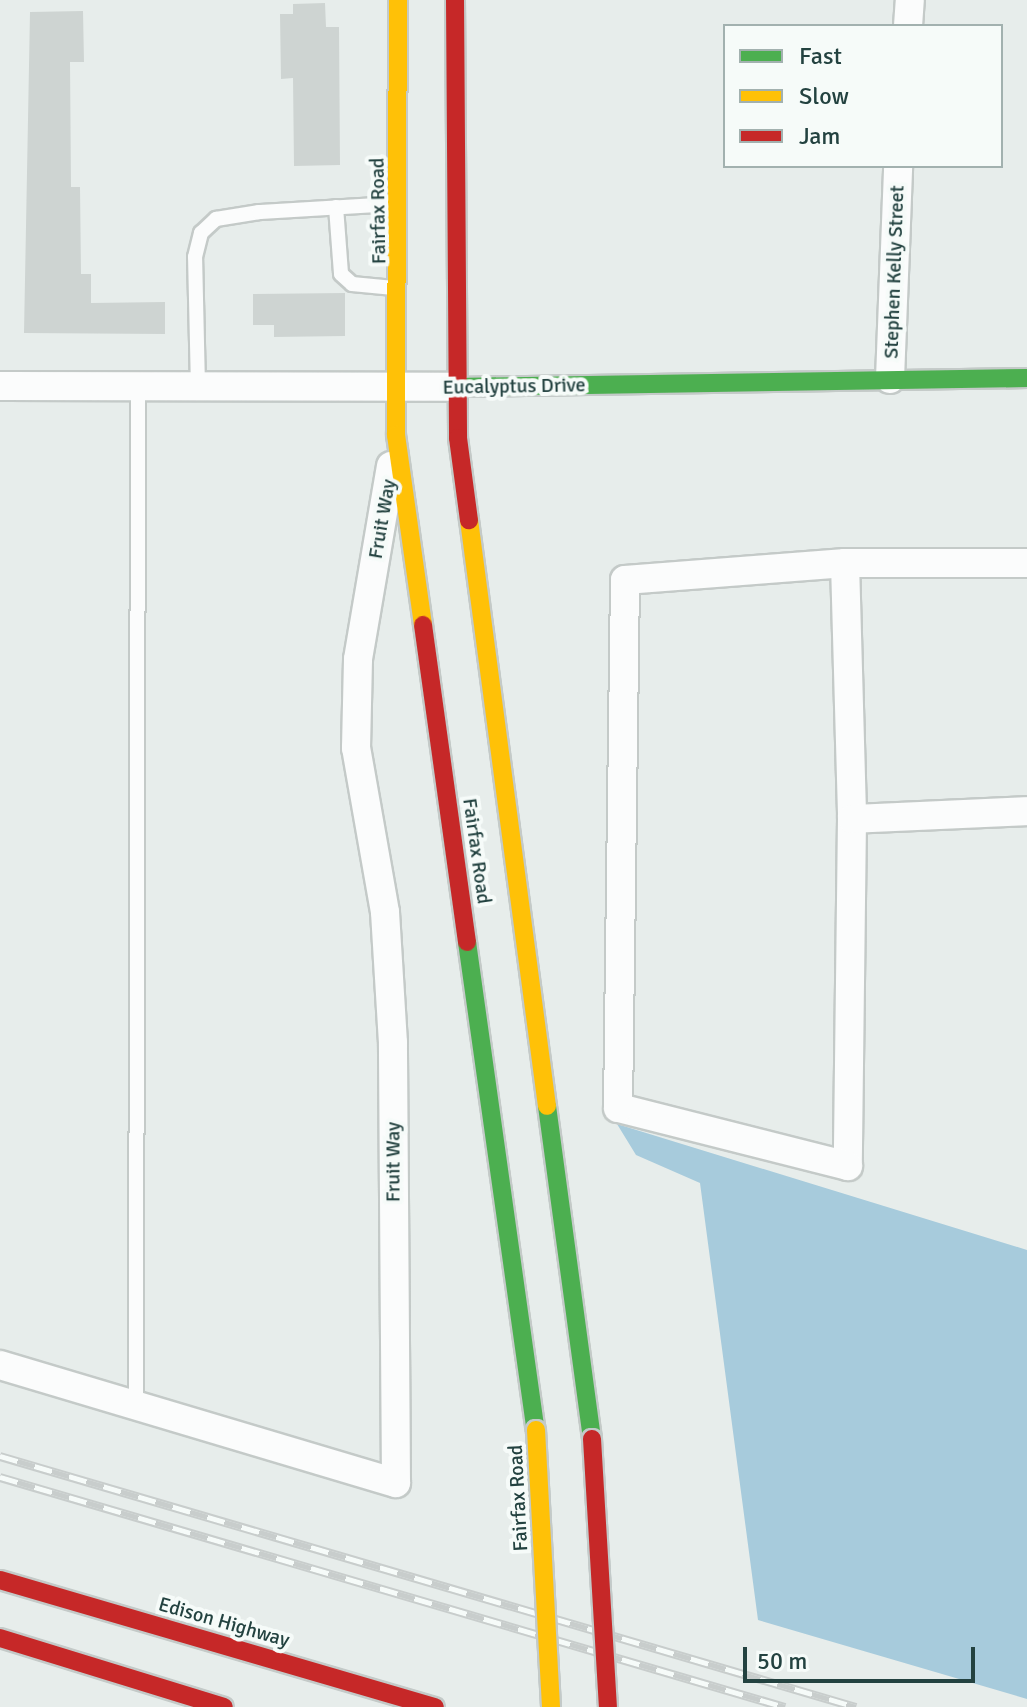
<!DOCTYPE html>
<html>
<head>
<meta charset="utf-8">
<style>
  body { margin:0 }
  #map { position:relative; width:1027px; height:1707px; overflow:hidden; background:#e7edeb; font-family:Signika,sans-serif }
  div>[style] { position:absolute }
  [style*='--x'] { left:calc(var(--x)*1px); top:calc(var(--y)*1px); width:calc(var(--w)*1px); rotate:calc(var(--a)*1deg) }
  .water>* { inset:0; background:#a7cbdc }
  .building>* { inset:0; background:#ced4d2 }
  .roads { filter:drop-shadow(2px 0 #c4cac8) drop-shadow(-2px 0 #c4cac8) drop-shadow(0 2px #c4cac8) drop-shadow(0 -2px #c4cac8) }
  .lane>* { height:14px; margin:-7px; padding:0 7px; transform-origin:7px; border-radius:7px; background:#fbfcfc }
  .street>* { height:28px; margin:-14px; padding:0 14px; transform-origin:14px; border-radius:14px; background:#fbfcfc }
  .fast>* { height:18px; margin:-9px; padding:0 9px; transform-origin:9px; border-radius:9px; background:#4caf50 }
  .slow>* { height:18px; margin:-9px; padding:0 9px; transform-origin:9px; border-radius:9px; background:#ffc107 }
  .jam>* { height:18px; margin:-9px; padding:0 9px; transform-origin:9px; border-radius:9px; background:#c62828 }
  .rail>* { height:9px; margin-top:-4.5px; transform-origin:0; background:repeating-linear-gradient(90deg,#f6fbf9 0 18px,#c8cdcc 0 36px); box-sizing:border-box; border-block:2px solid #c8cdcc }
  .bridges { filter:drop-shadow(2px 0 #c3cac9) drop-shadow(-2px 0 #c3cac9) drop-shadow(0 2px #c3cac9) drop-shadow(0 -2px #c3cac9) }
  .slow-bridge>* { height:18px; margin:-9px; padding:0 9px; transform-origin:9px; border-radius:9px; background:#ffc107 }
  .jam-bridge>* { height:18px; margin:-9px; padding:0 9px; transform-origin:9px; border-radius:9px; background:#c62828 }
  span { translate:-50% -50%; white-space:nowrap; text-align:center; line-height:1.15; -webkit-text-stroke:8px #f6fbf9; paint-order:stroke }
  .street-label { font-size:20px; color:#234240 }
  .legend { position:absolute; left:723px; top:24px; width:280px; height:144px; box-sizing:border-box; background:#f6fbf9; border:2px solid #a2b1af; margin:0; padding:10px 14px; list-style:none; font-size:24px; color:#234240 }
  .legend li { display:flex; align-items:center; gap:16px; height:40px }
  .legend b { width:40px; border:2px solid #a2b1af }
  .scale { position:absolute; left:743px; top:1647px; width:232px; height:36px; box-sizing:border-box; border:4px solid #234240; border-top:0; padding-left:10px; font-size:24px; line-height:28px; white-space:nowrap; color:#234240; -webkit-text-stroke:6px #f6fbf9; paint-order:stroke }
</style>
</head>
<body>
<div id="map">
  <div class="water">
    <i style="clip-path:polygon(617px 1124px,1027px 1250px,1027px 1699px,758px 1620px,700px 1183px,636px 1155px)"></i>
  </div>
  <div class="building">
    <i style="clip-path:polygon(325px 3px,326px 27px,339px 27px,340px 165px,294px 166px,293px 78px,281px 79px,280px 14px,293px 14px,293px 4px)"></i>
    <i style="clip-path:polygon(83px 11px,84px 62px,70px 62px,71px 187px,80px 187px,81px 274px,91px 274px,91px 303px,165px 302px,165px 334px,24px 333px,30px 12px)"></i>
    <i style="clip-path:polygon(345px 293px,345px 336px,274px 337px,274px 325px,253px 325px,253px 294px)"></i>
  </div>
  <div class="roads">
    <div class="lane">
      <i style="--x:336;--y:207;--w:67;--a:85.7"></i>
      <i style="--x:341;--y:274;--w:15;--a:42"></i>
      <i style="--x:352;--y:284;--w:42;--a:5.4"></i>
      <i style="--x:198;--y:387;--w:130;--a:-91.3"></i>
      <i style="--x:195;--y:257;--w:25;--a:-76"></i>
      <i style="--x:201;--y:233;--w:21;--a:-43"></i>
      <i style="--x:216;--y:219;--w:44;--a:-9.2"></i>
      <i style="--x:259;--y:212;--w:136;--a:-3.4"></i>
      <i style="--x:136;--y:1405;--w:1018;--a:-89.89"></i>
    </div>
    <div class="street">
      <i style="--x:908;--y:26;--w:26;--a:-86"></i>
      <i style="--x:890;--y:379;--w:213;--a:-87.8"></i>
      <i style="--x:0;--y:386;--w:456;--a:0.1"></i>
      <i style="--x:845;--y:563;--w:256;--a:88.4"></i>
      <i style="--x:852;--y:819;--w:347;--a:90.7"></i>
      <i style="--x:848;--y:1166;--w:237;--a:-165.8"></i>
      <i style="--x:618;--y:1108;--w:528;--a:-89.24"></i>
      <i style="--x:625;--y:580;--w:221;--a:-4.4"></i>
      <i style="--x:845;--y:563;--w:182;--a:0"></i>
      <i style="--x:852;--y:819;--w:175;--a:-2.6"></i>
      <i style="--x:0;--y:1365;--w:413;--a:16.6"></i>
      <i style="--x:396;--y:1483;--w:440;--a:-90.4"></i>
      <i style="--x:393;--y:1043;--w:131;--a:-93.5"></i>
      <i style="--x:385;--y:912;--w:167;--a:-100"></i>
      <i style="--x:356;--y:748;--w:89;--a:-88.7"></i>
      <i style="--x:358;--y:659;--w:196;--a:-80.3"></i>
    </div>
    <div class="fast">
      <i style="--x:456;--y:387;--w:571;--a:-0.9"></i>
      <i style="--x:467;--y:942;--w:493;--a:82"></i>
      <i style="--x:547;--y:1106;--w:336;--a:82.3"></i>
    </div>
    <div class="slow">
      <i style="--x:398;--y:0;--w:435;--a:90.3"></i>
      <i style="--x:396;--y:435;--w:192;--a:81.9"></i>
      <i style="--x:469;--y:520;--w:591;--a:82.42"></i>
    </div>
    <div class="jam">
      <i style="--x:455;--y:0;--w:438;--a:89.6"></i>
      <i style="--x:458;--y:438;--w:83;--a:82.4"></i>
      <i style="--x:423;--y:625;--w:320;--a:82.1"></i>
      <i style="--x:0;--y:1580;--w:453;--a:16.3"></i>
      <i style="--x:0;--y:1638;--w:234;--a:17.1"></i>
    </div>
  </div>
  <div class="rail">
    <i style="--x:0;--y:1456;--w:892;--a:16.34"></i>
    <i style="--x:0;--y:1477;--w:818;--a:16.33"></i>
  </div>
  <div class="bridges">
    <div class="slow-bridge">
      <i style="--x:536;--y:1430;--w:277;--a:86.9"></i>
    </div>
    <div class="jam-bridge">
      <i style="--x:592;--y:1439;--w:268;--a:86.6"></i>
    </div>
  </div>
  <div class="street-label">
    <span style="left:378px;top:211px;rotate:-91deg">Fairfax Road</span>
    <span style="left:894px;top:272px;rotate:-88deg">Stephen Kelly Street</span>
    <span style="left:514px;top:386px;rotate:-1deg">Eucalyptus Drive</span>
    <span style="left:382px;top:519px;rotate:-80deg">Fruit Way</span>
    <span style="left:477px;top:851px;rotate:82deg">Fairfax Road</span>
    <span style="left:393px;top:1162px;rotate:-90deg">Fruit Way</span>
    <span style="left:518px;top:1498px;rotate:-93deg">Fairfax Road</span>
    <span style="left:224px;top:1622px;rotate:16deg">Edison Highway</span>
  </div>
  <ul class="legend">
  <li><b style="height:10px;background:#4caf50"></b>Fast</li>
  <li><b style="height:10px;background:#ffc107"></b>Slow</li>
  <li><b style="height:10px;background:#c62828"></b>Jam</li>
  </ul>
  <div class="scale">50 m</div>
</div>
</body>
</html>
